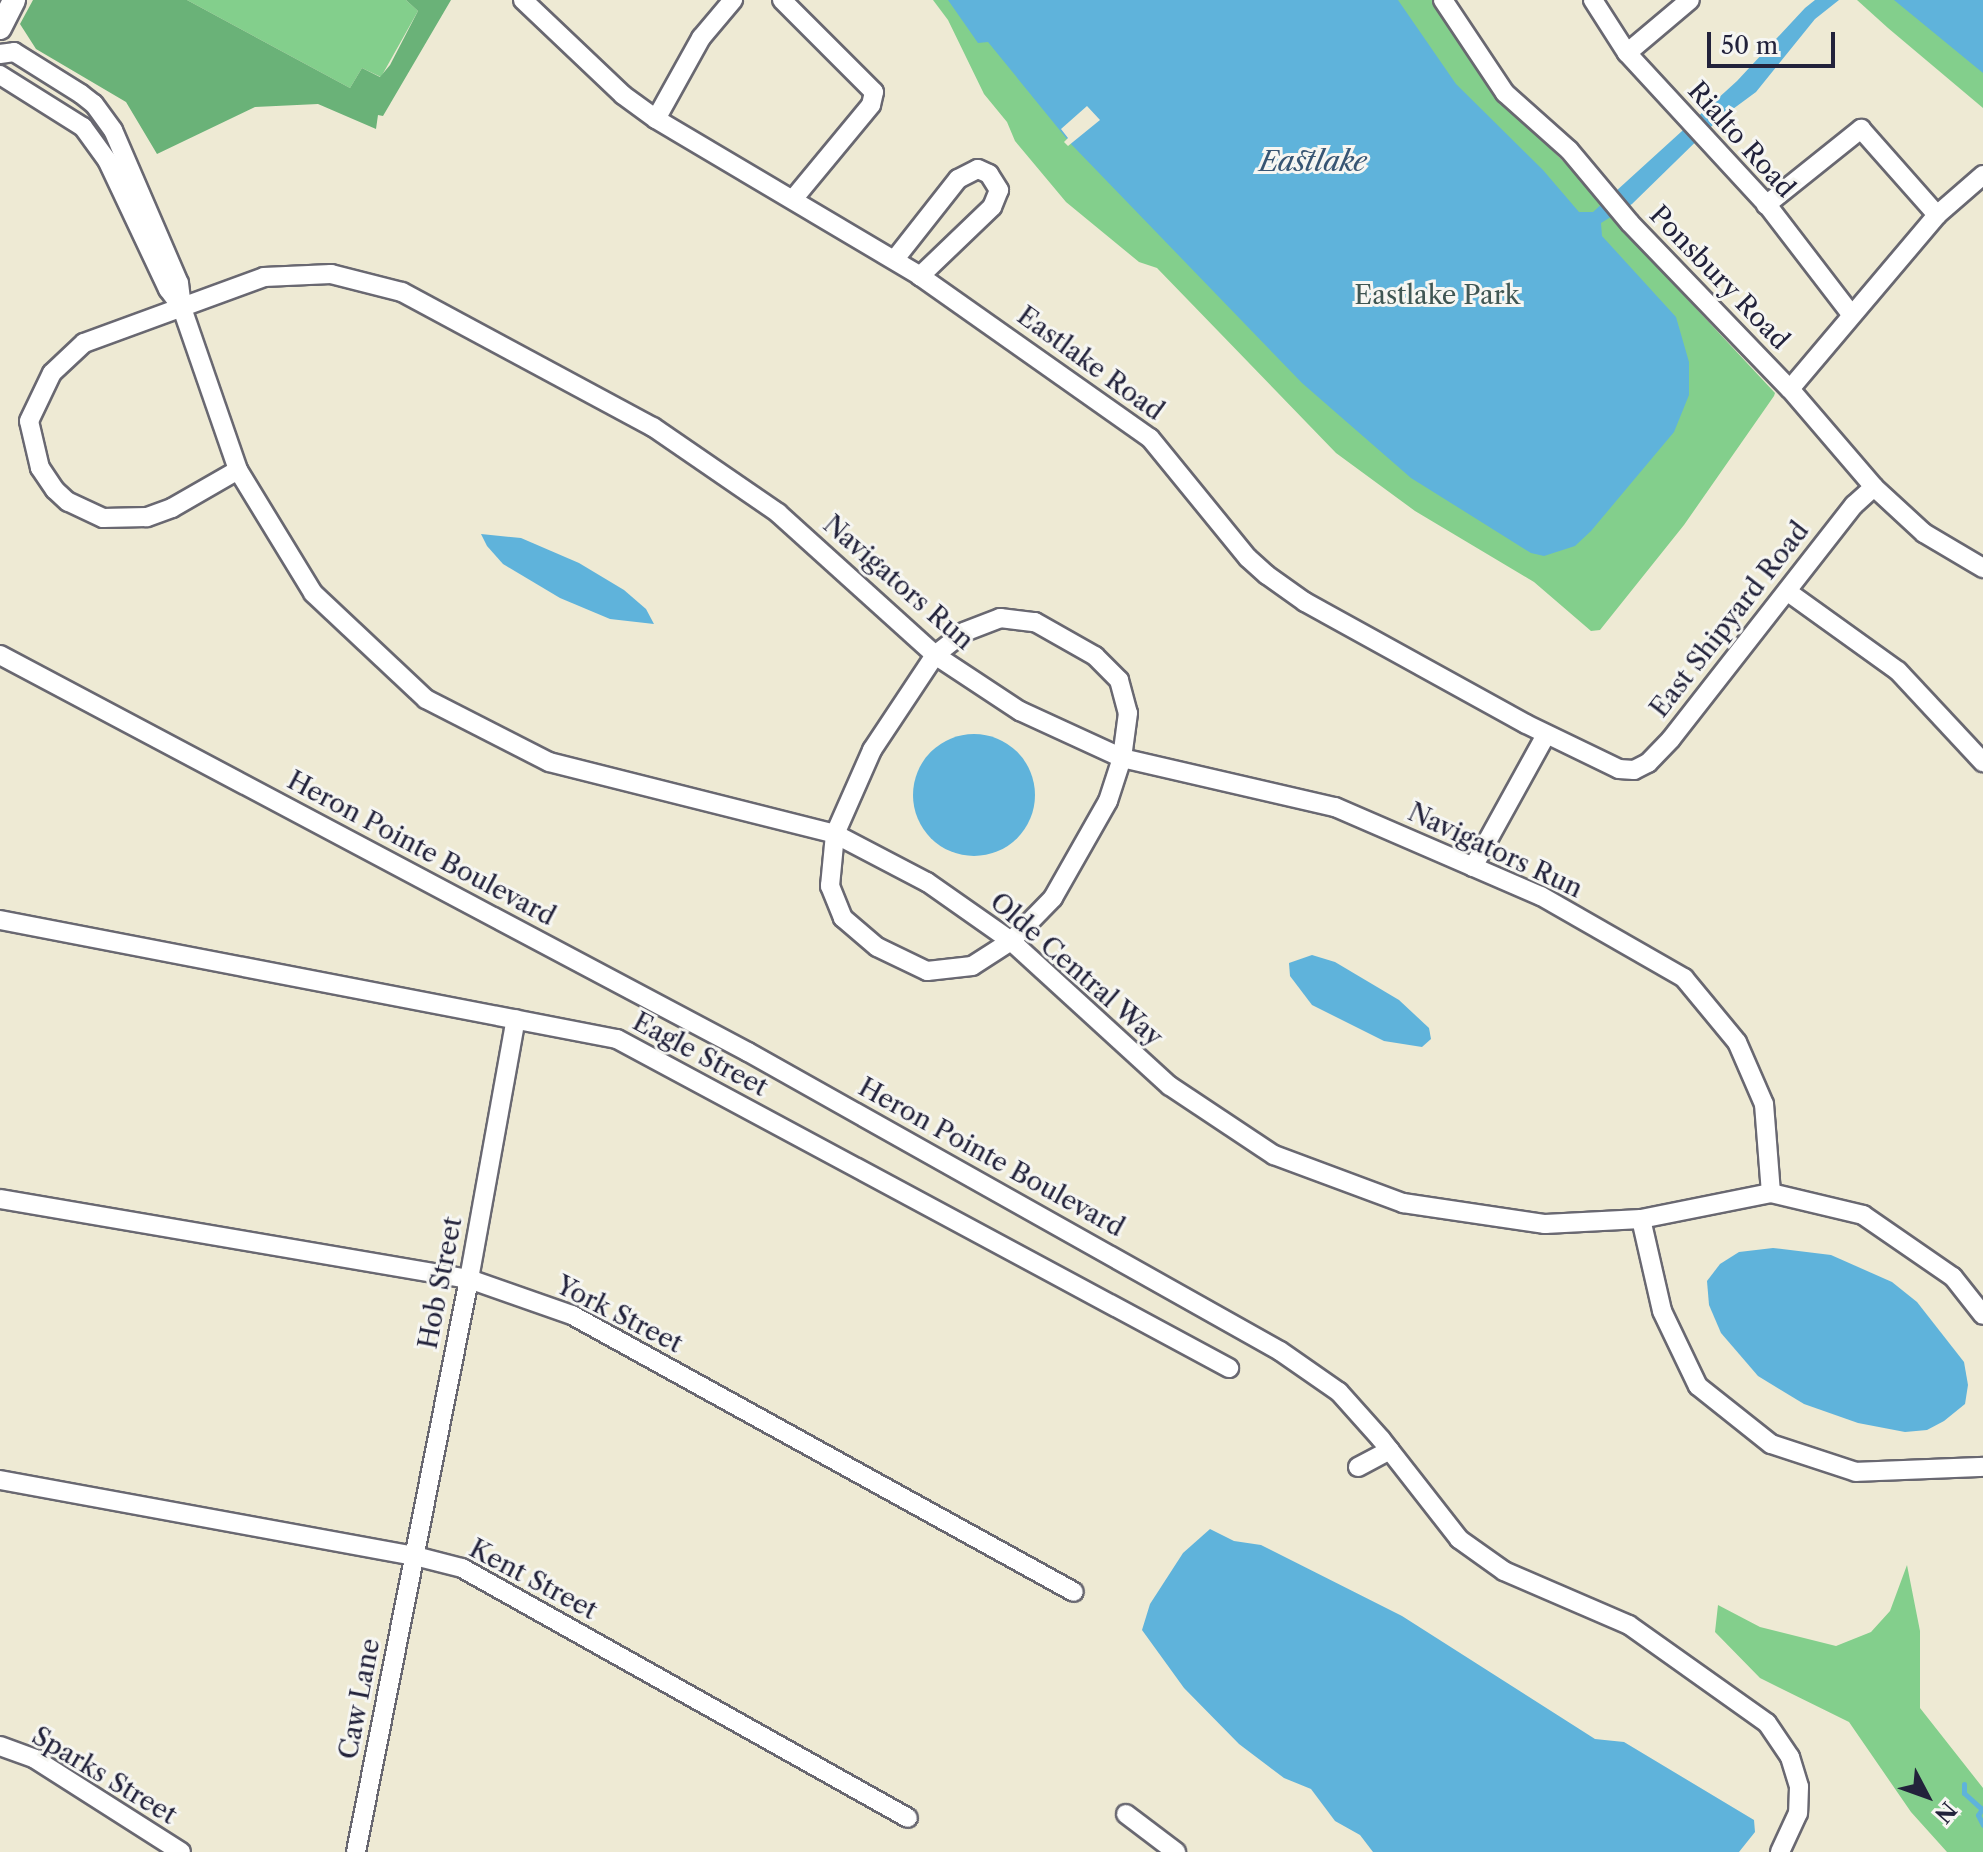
<!DOCTYPE html>
<html>
<head>
<meta charset="utf-8">
<style>
  body { margin:0 }
  #map { position:relative; width:1983px; height:1852px; overflow:hidden; background:#eeead4; font-family:"Libre Caslon Text",serif }
  div>[style] { position:absolute }
  [style*='--x'] { left:calc(var(--x)*1px); top:calc(var(--y)*1px); width:calc(var(--w)*1px); rotate:calc(var(--a)*1deg) }
  .green>* { inset:0; background:#83cf8c }
  .forest>* { inset:0; background:#6ab278 }
  .water>* { inset:0; background:#5fb3db }
  .round { border-radius:50% }
  .pier>* { inset:0; background:#eeead4 }
  .stream>* { height:5px; margin:-2.5px; padding:0 2.5px; transform-origin:2.5px; border-radius:2.5px; background:#5fb3db }
  .roads { filter:drop-shadow(2px 0 #696871) drop-shadow(-2px 0 #696871) drop-shadow(0 2px #696871) drop-shadow(0 -2px #696871) }
  .minor>* { height:18px; margin:-9px; padding:0 9px; transform-origin:9px; border-radius:9px; background:#fff }
  .major>* { height:22px; margin:-11px; padding:0 11px; transform-origin:11px; border-radius:11px; background:#fff }
  span { translate:-50% -50%; white-space:nowrap; text-align:center; line-height:1.15; -webkit-text-stroke:6px #f6f6f2; paint-order:stroke }
  .street-label { font-size:26px; color:#22223b }
  .park-label { font-size:26px; color:#3f5653 }
  .water-label { font-size:28px; color:#375573; font-style:italic }
  .north { position:absolute; left:1887px; top:1756px; width:80px; height:80px; -webkit-text-stroke:6px #f6f6f2; paint-order:stroke; rotate:131deg; font-size:22px; font-weight:700; line-height:32px; text-align:center; color:#22223b }
  .north::after { content:''; display:block; margin:auto; width:28px; height:36px; background:#22223b; clip-path:polygon(50% 0,100% 100%,50% 72%,0 100%) }
  .scale { position:absolute; left:1707px; top:32px; width:128px; height:36px; box-sizing:border-box; border:4px solid #22223b; border-top:0; padding-left:10px; font-size:24px; line-height:28px; white-space:nowrap; color:#22223b; -webkit-text-stroke:6px #f6f6f2; paint-order:stroke }
</style>
</head>
<body>
<div id="map">
  <div class="green">
    <i style="clip-path:polygon(187px 0,406px 0,418px 11px,381px 77px,362px 68px,350px 88px)"></i>
    <i style="clip-path:polygon(933px 0,1434px 0,1492px 91px,1572px 170px,1622px 229px,1775px 393px,1774px 396px,1684px 525px,1600px 630px,1591px 631px,1534px 582px,1415px 511px,1336px 453px,1157px 268px,1139px 262px,1066px 202px,1015px 141px,1007px 122px,984px 94px,948px 20px)"></i>
    <i style="clip-path:polygon(1857px 0,1983px 0,1983px 108px,1888px 28px)"></i>
    <i style="clip-path:polygon(1907px 1565px,1920px 1631px,1920px 1708px,1983px 1788px,1983px 1852px,1947px 1852px,1911px 1812px,1849px 1722px,1760px 1678px,1715px 1632px,1718px 1605px,1760px 1627px,1836px 1646px,1871px 1632px,1890px 1611px)"></i>
  </div>
  <div class="forest">
    <i style="clip-path:polygon(33px 0,187px 0,350px 88px,362px 68px,380px 77px,390px 65px,418px 11px,406px 0,451px 0,383px 116px,378px 115px,376px 129px,318px 104px,255px 107px,157px 154px,126px 102px,36px 49px,20px 24px)"></i>
  </div>
  <div class="water">
    <i style="clip-path:polygon(948px 0,1398px 0,1456px 84px,1543px 170px,1579px 212px,1593px 212px,1737px 81px,1805px 8px,1815px 0,1839px 0,1815px 19px,1756px 92px,1718px 120px,1632px 204px,1601px 223px,1602px 236px,1676px 317px,1689px 362px,1689px 395px,1674px 432px,1591px 531px,1575px 546px,1544px 556px,1531px 553px,1411px 478px,1302px 383px,1071px 144px,988px 42px,978px 43px)"></i>
    <i style="clip-path:polygon(1894px 0,1983px 0,1983px 73px)"></i>
    <i style="clip-path:polygon(481px 534px,521px 538px,579px 563px,624px 590px,646px 609px,654px 624px,610px 619px,560px 598px,503px 564px,487px 546px)"></i>
    <i class="round" style="left:913px;top:734px;width:122px;height:122px"></i>
    <i style="clip-path:polygon(1312px 955px,1335px 962px,1399px 1000px,1429px 1028px,1431px 1039px,1422px 1047px,1384px 1041px,1312px 1005px,1290px 976px,1289px 963px)"></i>
    <i style="clip-path:polygon(1773px 1248px,1831px 1255px,1892px 1282px,1917px 1302px,1964px 1362px,1968px 1385px,1965px 1404px,1944px 1421px,1927px 1430px,1905px 1432px,1858px 1423px,1804px 1404px,1758px 1376px,1721px 1333px,1709px 1305px,1707px 1281px,1720px 1264px,1739px 1252px)"></i>
    <i style="clip-path:polygon(1210px 1529px,1234px 1541px,1261px 1545px,1402px 1616px,1595px 1739px,1624px 1742px,1754px 1820px,1755px 1832px,1739px 1852px,1373px 1852px,1360px 1835px,1335px 1821px,1311px 1789px,1284px 1778px,1239px 1744px,1184px 1688px,1142px 1630px,1150px 1604px,1183px 1553px)"></i>
  </div>
  <div class="pier">
    <i style="clip-path:polygon(1087px 106px,1100px 120px,1068px 146px,1064px 142px,1068px 138px,1061px 129px)"></i>
  </div>
  <div class="stream">
    <i style="--x:1964;--y:1784;--w:9;--a:90"></i>
    <i style="--x:1964;--y:1793;--w:24;--a:42"></i>
    <i style="--x:1982;--y:1809;--w:7;--a:124"></i>
    <i style="--x:1978;--y:1815;--w:11;--a:63"></i>
  </div>
  <div class="roads">
    <div class="minor">
      <i style="--x:523;--y:0;--w:138;--a:43.5"></i>
      <i style="--x:623;--y:95;--w:41;--a:36"></i>
      <i style="--x:656;--y:119;--w:307;--a:30.7"></i>
      <i style="--x:920;--y:276;--w:281;--a:35.2"></i>
      <i style="--x:1150;--y:438;--w:155;--a:50.8"></i>
      <i style="--x:1248;--y:558;--w:25;--a:42"></i>
      <i style="--x:1267;--y:575;--w:47;--a:35.4"></i>
      <i style="--x:1305;--y:602;--w:252;--a:28.9"></i>
      <i style="--x:1526;--y:724;--w:103;--a:25.8"></i>
      <i style="--x:1619;--y:769;--w:15;--a:4"></i>
      <i style="--x:1634;--y:770;--w:16;--a:-27"></i>
      <i style="--x:1648;--y:763;--w:33;--a:-46"></i>
      <i style="--x:1671;--y:739;--w:297;--a:-52"></i>
      <i style="--x:1854;--y:505;--w:27;--a:-42"></i>
      <i style="--x:782;--y:0;--w:130;--a:45"></i>
      <i style="--x:874;--y:92;--w:13;--a:103"></i>
      <i style="--x:871;--y:105;--w:121;--a:129.6"></i>
      <i style="--x:1443;--y:0;--w:112;--a:56.3"></i>
      <i style="--x:1505;--y:93;--w:86;--a:41.7"></i>
      <i style="--x:1569;--y:150;--w:95;--a:50.1"></i>
      <i style="--x:1630;--y:223;--w:231;--a:46.1"></i>
      <i style="--x:1790;--y:389;--w:129;--a:49.4"></i>
      <i style="--x:1874;--y:487;--w:68;--a:42.6"></i>
      <i style="--x:1924;--y:533;--w:69;--a:30.7"></i>
      <i style="--x:1593;--y:0;--w:63;--a:57.3"></i>
      <i style="--x:1627;--y:53;--w:208;--a:47.3"></i>
      <i style="--x:1768;--y:206;--w:136;--a:52.5"></i>
      <i style="--x:1627;--y:53;--w:82;--a:-40.1"></i>
      <i style="--x:0;--y:54;--w:14;--a:-8"></i>
      <i style="--x:14;--y:52;--w:79;--a:32.1"></i>
      <i style="--x:81;--y:94;--w:16;--a:38"></i>
      <i style="--x:94;--y:104;--w:32;--a:54"></i>
      <i style="--x:113;--y:130;--w:167;--a:66.7"></i>
      <i style="--x:179;--y:283;--w:25;--a:83"></i>
      <i style="--x:182;--y:308;--w:171;--a:70.9"></i>
      <i style="--x:238;--y:470;--w:144;--a:58.6"></i>
      <i style="--x:313;--y:593;--w:155;--a:43.2"></i>
      <i style="--x:426;--y:699;--w:138;--a:27.1"></i>
      <i style="--x:549;--y:762;--w:295;--a:14.1"></i>
      <i style="--x:835;--y:834;--w:104;--a:27.6"></i>
      <i style="--x:927;--y:882;--w:103;--a:35.1"></i>
      <i style="--x:1011;--y:941;--w:215;--a:42.4"></i>
      <i style="--x:1170;--y:1086;--w:125;--a:33.6"></i>
      <i style="--x:1274;--y:1155;--w:138;--a:20.4"></i>
      <i style="--x:1403;--y:1203;--w:144;--a:8.4"></i>
      <i style="--x:1545;--y:1224;--w:96;--a:-3"></i>
      <i style="--x:1641;--y:1219;--w:133;--a:-11.3"></i>
      <i style="--x:1771;--y:1193;--w:95;--a:13.4"></i>
      <i style="--x:1863;--y:1215;--w:109;--a:34.6"></i>
      <i style="--x:1953;--y:1277;--w:48;--a:51.7"></i>
      <i style="--x:0;--y:75;--w:98;--a:32.1"></i>
      <i style="--x:83;--y:127;--w:41;--a:54"></i>
      <i style="--x:107;--y:160;--w:143;--a:64.7"></i>
      <i style="--x:168;--y:289;--w:21;--a:53"></i>
      <i style="--x:656;--y:119;--w:93;--a:-60.9"></i>
      <i style="--x:701;--y:38;--w:50;--a:-49.9"></i>
      <i style="--x:1766;--y:205;--w:122;--a:-38.7"></i>
      <i style="--x:1861;--y:129;--w:115;--a:48.5"></i>
      <i style="--x:895;--y:259;--w:102;--a:-51.8"></i>
      <i style="--x:958;--y:179;--w:22;--a:-27"></i>
      <i style="--x:978;--y:169;--w:12;--a:24"></i>
      <i style="--x:989;--y:174;--w:19;--a:58"></i>
      <i style="--x:999;--y:190;--w:18;--a:112"></i>
      <i style="--x:992;--y:207;--w:100;--a:136.2"></i>
      <i style="--x:1790;--y:389;--w:228;--a:-49.8"></i>
      <i style="--x:1937;--y:215;--w:61;--a:-41"></i>
      <i style="--x:238;--y:470;--w:76;--a:150.1"></i>
      <i style="--x:172;--y:508;--w:27;--a:160"></i>
      <i style="--x:147;--y:517;--w:44;--a:178.7"></i>
      <i style="--x:103;--y:518;--w:38;--a:-155"></i>
      <i style="--x:68;--y:502;--w:18;--a:-137"></i>
      <i style="--x:55;--y:490;--w:27;--a:-124"></i>
      <i style="--x:40;--y:468;--w:48;--a:-103.2"></i>
      <i style="--x:29;--y:421;--w:53;--a:-64.4"></i>
      <i style="--x:52;--y:373;--w:44;--a:-43.2"></i>
      <i style="--x:84;--y:343;--w:192;--a:-20.1"></i>
      <i style="--x:264;--y:277;--w:67;--a:-2.6"></i>
      <i style="--x:331;--y:274;--w:73;--a:14.2"></i>
      <i style="--x:402;--y:292;--w:285;--a:28.3"></i>
      <i style="--x:653;--y:427;--w:152;--a:34.5"></i>
      <i style="--x:778;--y:513;--w:212;--a:42.1"></i>
      <i style="--x:935;--y:655;--w:102;--a:33.4"></i>
      <i style="--x:1020;--y:711;--w:112;--a:24.7"></i>
      <i style="--x:1122;--y:758;--w:219;--a:13"></i>
      <i style="--x:1335;--y:807;--w:224;--a:23.4"></i>
      <i style="--x:1541;--y:896;--w:165;--a:29.8"></i>
      <i style="--x:1684;--y:978;--w:83;--a:50.4"></i>
      <i style="--x:1737;--y:1042;--w:68;--a:66.5"></i>
      <i style="--x:1764;--y:1104;--w:89;--a:85.5"></i>
      <i style="--x:1788;--y:592;--w:135;--a:35.7"></i>
      <i style="--x:1898;--y:671;--w:125;--a:47"></i>
      <i style="--x:1000;--y:618;--w:35;--a:7"></i>
      <i style="--x:1035;--y:622;--w:69;--a:29.5"></i>
      <i style="--x:1095;--y:656;--w:34;--a:45"></i>
      <i style="--x:1119;--y:680;--w:34;--a:75"></i>
      <i style="--x:1128;--y:713;--w:45;--a:97.6"></i>
      <i style="--x:1122;--y:758;--w:45;--a:108"></i>
      <i style="--x:1108;--y:801;--w:112;--a:119.6"></i>
      <i style="--x:1053;--y:898;--w:60;--a:134.3"></i>
      <i style="--x:1011;--y:941;--w:46;--a:147.3"></i>
      <i style="--x:972;--y:966;--w:45;--a:173.7"></i>
      <i style="--x:927;--y:971;--w:55;--a:-154.4"></i>
      <i style="--x:877;--y:947;--w:45;--a:-139.5"></i>
      <i style="--x:843;--y:918;--w:35;--a:-112"></i>
      <i style="--x:830;--y:886;--w:52;--a:-84.5"></i>
      <i style="--x:835;--y:834;--w:92;--a:-66.2"></i>
      <i style="--x:872;--y:750;--w:114;--a:-56.4"></i>
      <i style="--x:935;--y:655;--w:37;--a:-38"></i>
      <i style="--x:964;--y:632;--w:39;--a:-21"></i>
      <i style="--x:0;--y:655;--w:847;--a:27.96"></i>
      <i style="--x:748;--y:1052;--w:610;--a:29.34"></i>
      <i style="--x:1280;--y:1351;--w:72;--a:34.8"></i>
      <i style="--x:1339;--y:1392;--w:63;--a:48.2"></i>
      <i style="--x:1381;--y:1439;--w:127;--a:52"></i>
      <i style="--x:1459;--y:1539;--w:55;--a:35.4"></i>
      <i style="--x:1504;--y:1571;--w:136;--a:23.4"></i>
      <i style="--x:1629;--y:1625;--w:169;--a:35.4"></i>
      <i style="--x:1767;--y:1723;--w:41;--a:55.9"></i>
      <i style="--x:1790;--y:1757;--w:31;--a:73"></i>
      <i style="--x:1799;--y:1787;--w:26;--a:92"></i>
      <i style="--x:1798;--y:1813;--w:43;--a:114.8"></i>
      <i style="--x:1473;--y:867;--w:151;--a:-61.1"></i>
      <i style="--x:0;--y:920;--w:628;--a:10.92"></i>
      <i style="--x:617;--y:1039;--w:695;--a:28.26"></i>
      <i style="--x:0;--y:1199;--w:476;--a:9.7"></i>
      <i style="--x:469;--y:1279;--w:109;--a:19.3"></i>
      <i style="--x:572;--y:1315;--w:573;--a:28.89"></i>
      <i style="--x:1641;--y:1219;--w:94;--a:77.1"></i>
      <i style="--x:1662;--y:1311;--w:83;--a:64.4"></i>
      <i style="--x:1698;--y:1386;--w:93;--a:38.5"></i>
      <i style="--x:1771;--y:1444;--w:89;--a:18.2"></i>
      <i style="--x:1856;--y:1472;--w:127;--a:-2.3"></i>
      <i style="--x:1358;--y:1467;--w:36;--a:-28"></i>
      <i style="--x:0;--y:1480;--w:422;--a:10.4"></i>
      <i style="--x:415;--y:1556;--w:49;--a:14.3"></i>
      <i style="--x:462;--y:1568;--w:511;--a:29.27"></i>
      <i style="--x:0;--y:1746;--w:37;--a:20"></i>
      <i style="--x:35;--y:1759;--w:173;--a:32.5"></i>
      <i style="--x:1126;--y:1814;--w:63;--a:37.2"></i>
      <i style="--x:356;--y:1852;--w:584;--a:-78.84"></i>
      <i style="--x:469;--y:1279;--w:264;--a:-79.8"></i>
    </div>
    <div class="major">
      <i style="--x:0;--y:28;--w:31;--a:-63"></i>
    </div>
  </div>
  <div class="street-label">
    <span style="left:1741px;top:140px;rotate:48deg">Rialto Road</span>
    <span style="left:1719px;top:278px;rotate:46deg">Ponsbury Road</span>
    <span style="left:1090px;top:364px;rotate:36deg">Eastlake Road</span>
    <span style="left:898px;top:583px;rotate:41deg">Navigators Run</span>
    <span style="left:1730px;top:620px;rotate:-52deg">East Shipyard Road</span>
    <span style="left:421px;top:849px;rotate:28deg">Heron Pointe Boulevard</span>
    <span style="left:1495px;top:851px;rotate:25deg">Navigators Run</span>
    <span style="left:1076px;top:970px;rotate:41deg">Olde Central Way</span>
    <span style="left:700px;top:1055px;rotate:28deg">Eagle Street</span>
    <span style="left:991px;top:1158px;rotate:29deg">Heron Pointe Boulevard</span>
    <span style="left:441px;top:1283px;rotate:-79deg">Hob Street</span>
    <span style="left:619px;top:1315px;rotate:27deg">York Street</span>
    <span style="left:533px;top:1580px;rotate:28deg">Kent Street</span>
    <span style="left:360px;top:1699px;rotate:-79deg">Caw Lane</span>
    <span style="left:104px;top:1776px;rotate:31deg">Sparks Street</span>
  </div>
  <div class="park-label">
    <span style="left:1437px;top:296px">Eastlake Park</span>
  </div>
  <div class="water-label">
    <span style="left:1313px;top:161px">Eastlake</span>
  </div>
  <div class="north">N</div>
  <div class="scale">50 m</div>
</div>
</body>
</html>
